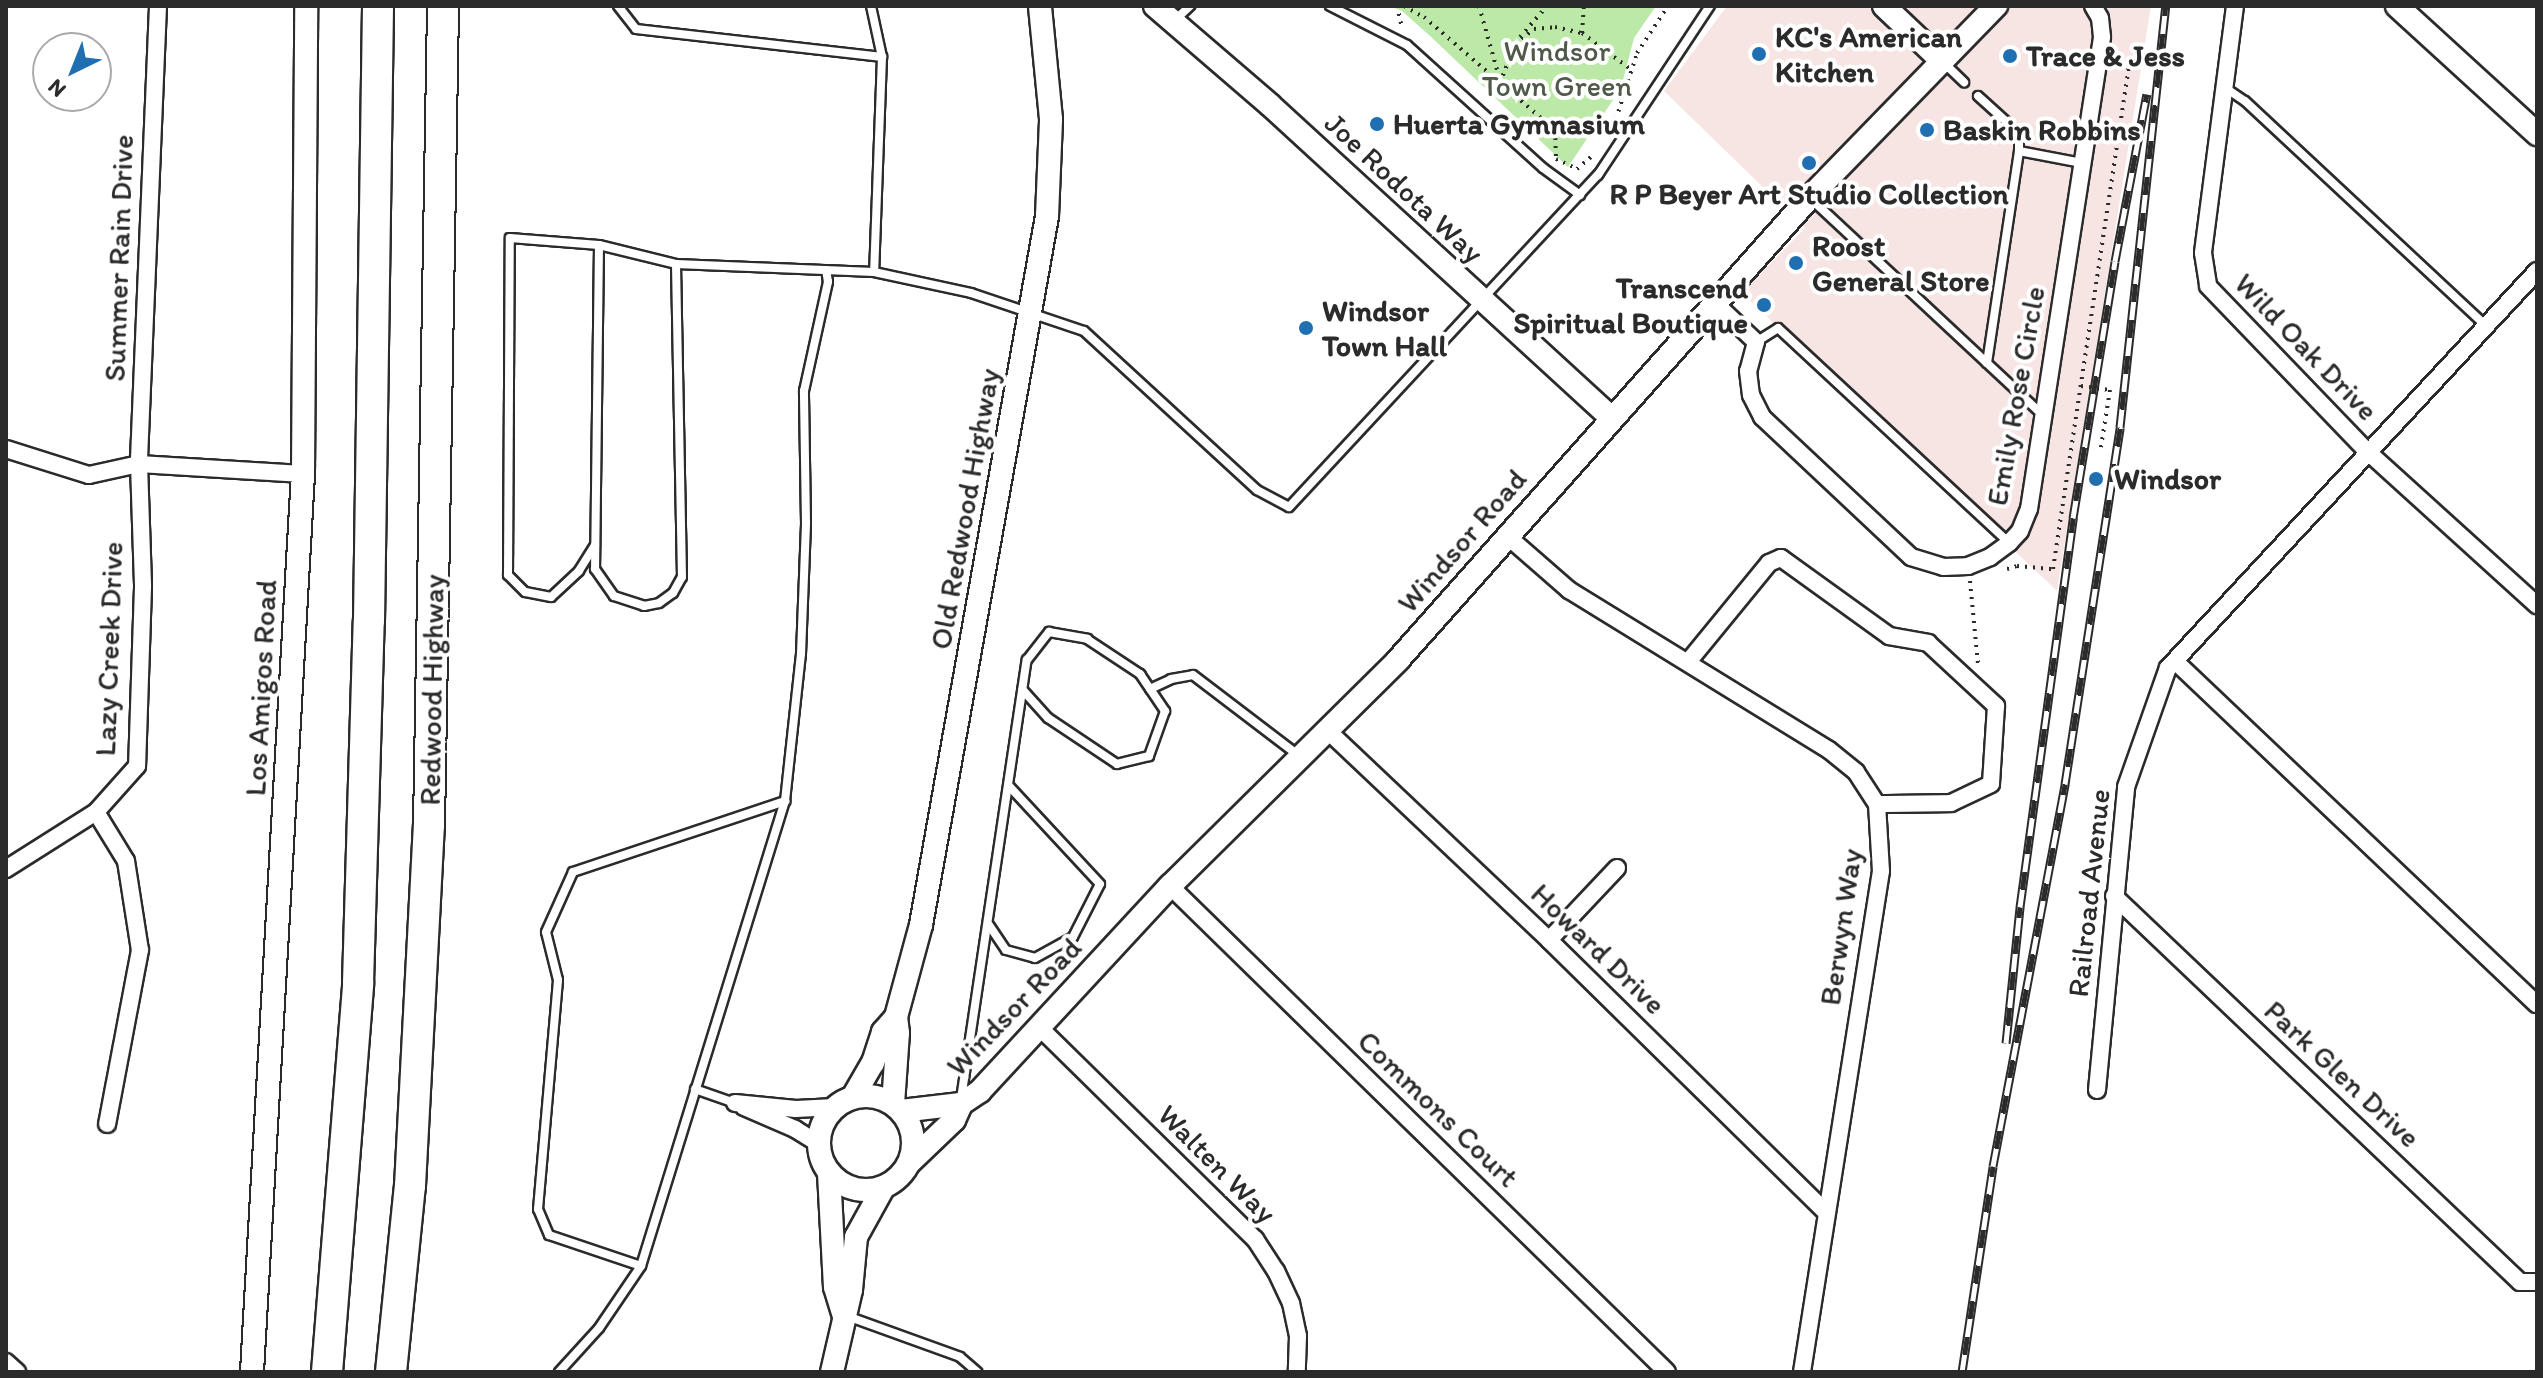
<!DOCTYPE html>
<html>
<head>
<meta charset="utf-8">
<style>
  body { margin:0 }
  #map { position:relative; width:2543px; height:1378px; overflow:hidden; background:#fff; font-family:Itim,sans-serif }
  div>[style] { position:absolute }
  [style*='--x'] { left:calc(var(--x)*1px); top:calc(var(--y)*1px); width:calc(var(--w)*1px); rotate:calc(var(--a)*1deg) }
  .built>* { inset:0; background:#f7e5e4 }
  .green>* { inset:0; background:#bce9a7 }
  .path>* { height:4px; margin-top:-2px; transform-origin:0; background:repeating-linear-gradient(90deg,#2b2b2b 0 2px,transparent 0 8px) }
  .roads { filter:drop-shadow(2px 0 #2b2b2b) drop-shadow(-2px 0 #2b2b2b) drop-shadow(0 2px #2b2b2b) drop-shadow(0 -2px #2b2b2b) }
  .lane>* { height:8px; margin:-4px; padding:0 4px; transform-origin:4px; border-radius:4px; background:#fff }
  .street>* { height:16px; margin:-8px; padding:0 8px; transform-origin:8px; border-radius:8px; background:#fff }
  .secondary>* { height:22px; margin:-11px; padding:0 11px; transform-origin:11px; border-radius:11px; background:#fff }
  .secondary>.ring { margin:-11px; padding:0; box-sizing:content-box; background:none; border:22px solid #fff; border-radius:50% }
  .highway>* { height:30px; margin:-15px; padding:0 15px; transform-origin:15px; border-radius:15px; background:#fff }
  .rail>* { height:9px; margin-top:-4.5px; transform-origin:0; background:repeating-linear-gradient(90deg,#fff 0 18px,#2b2b2b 0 36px); box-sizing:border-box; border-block:2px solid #2b2b2b }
  .dots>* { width:22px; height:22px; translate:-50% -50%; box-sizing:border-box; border:4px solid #fff; border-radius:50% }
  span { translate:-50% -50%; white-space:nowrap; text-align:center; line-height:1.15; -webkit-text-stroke:8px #fff; paint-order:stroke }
  .poi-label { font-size:30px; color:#2b2b2b; font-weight:700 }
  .left { translate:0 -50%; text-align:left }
  .right { translate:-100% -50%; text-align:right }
  .park-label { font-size:30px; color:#4f5a4a }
  .street-label { font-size:30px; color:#2b2b2b }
  .frame { position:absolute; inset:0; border:8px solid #2b2b2b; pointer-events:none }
  .north { position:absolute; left:32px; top:32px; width:80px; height:80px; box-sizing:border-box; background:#fff; border:2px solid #aaa; border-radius:50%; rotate:223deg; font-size:22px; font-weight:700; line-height:32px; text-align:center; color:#2b2b2b }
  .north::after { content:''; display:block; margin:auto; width:28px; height:36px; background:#1f6fb2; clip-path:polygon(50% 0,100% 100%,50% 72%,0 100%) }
</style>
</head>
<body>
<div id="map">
  <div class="built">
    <i style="clip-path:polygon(1727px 6px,2151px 6px,2057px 591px,1742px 293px,1805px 228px,1664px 91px)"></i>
  </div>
  <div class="green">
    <i style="clip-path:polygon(1390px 6px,1656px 6px,1634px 38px,1621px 88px,1568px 167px,1429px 35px,1402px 11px)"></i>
  </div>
  <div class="path">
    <i style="--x:1397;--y:6;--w:22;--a:77"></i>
    <i style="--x:1404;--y:6;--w:23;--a:29"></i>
    <i style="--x:1424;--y:17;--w:173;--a:40.8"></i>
    <i style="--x:1555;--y:130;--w:29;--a:88"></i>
    <i style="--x:1556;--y:159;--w:23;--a:25"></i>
    <i style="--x:1577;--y:169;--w:20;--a:-41"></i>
    <i style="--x:1479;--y:6;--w:77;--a:74.2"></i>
    <i style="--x:1582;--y:33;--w:27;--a:-86"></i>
    <i style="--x:1520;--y:37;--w:41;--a:-48.9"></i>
    <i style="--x:1515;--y:44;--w:24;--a:-38"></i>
    <i style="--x:1534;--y:29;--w:21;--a:-5"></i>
    <i style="--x:1555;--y:27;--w:28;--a:13"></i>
    <i style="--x:1582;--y:33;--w:64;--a:36.7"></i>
    <i style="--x:1500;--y:83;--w:42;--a:-69"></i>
    <i style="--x:1616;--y:119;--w:69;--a:-72.3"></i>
    <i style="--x:1637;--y:53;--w:56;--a:-56.6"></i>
    <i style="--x:2081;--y:386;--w:29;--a:8"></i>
    <i style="--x:2110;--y:390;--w:58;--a:99"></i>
    <i style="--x:2007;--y:569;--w:10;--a:-17"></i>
    <i style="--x:2017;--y:566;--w:36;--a:5"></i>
    <i style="--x:2053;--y:569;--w:516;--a:-81.41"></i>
    <i style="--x:2130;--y:59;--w:9;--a:-167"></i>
    <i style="--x:1970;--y:581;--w:83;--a:84.5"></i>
  </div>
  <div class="roads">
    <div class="lane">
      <i style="--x:618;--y:6;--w:29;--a:52"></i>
      <i style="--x:636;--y:29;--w:248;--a:6.5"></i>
      <i style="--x:871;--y:6;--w:52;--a:77.8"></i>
      <i style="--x:882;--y:57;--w:215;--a:92.1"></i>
      <i style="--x:874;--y:272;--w:99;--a:12.2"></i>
      <i style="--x:971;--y:293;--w:119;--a:18.6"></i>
      <i style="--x:1084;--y:331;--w:235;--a:42.6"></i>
      <i style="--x:1257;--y:490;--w:36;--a:28"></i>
      <i style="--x:1289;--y:507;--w:454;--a:-47.1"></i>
      <i style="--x:1598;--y:175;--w:203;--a:-56.5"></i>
      <i style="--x:1330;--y:6;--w:86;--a:26.9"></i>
      <i style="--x:1407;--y:45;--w:183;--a:42.1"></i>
      <i style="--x:1543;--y:168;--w:46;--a:36.1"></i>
      <i style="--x:1175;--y:20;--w:21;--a:-43"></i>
      <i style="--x:1944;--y:63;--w:28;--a:44"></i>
      <i style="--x:2224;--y:87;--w:25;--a:34"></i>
      <i style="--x:2245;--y:101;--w:330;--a:43"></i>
      <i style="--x:1978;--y:96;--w:55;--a:42.1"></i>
      <i style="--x:2019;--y:133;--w:18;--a:90"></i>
      <i style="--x:1810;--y:198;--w:318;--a:43"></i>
      <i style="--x:599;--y:245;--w:324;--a:90.7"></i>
      <i style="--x:595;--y:569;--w:33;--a:55"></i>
      <i style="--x:614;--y:596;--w:32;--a:18"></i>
      <i style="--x:644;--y:606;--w:15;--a:-11"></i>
      <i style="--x:659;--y:603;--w:17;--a:-36"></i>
      <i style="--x:673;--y:593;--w:18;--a:-61"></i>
      <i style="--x:682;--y:577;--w:313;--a:-91.1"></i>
      <i style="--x:1756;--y:342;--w:26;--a:-32"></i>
      <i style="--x:1778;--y:328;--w:316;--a:42.9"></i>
      <i style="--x:1987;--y:363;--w:214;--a:-81.4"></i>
      <i style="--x:2019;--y:151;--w:64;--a:10.8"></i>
      <i style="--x:595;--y:545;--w:31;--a:122"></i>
      <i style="--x:579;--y:571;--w:38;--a:137"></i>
      <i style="--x:551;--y:597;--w:26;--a:-169"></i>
      <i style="--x:525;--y:592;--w:24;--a:-135"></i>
      <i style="--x:508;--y:575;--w:337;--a:-89.7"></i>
      <i style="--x:510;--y:238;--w:89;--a:4.5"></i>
      <i style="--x:599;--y:245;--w:79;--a:13.9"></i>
      <i style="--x:676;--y:264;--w:198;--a:2.3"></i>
      <i style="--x:1150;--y:689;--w:23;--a:-25"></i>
      <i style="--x:1171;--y:679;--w:22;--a:-10"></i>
      <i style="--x:1193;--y:675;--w:132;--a:37.3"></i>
      <i style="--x:989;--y:925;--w:30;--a:56"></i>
      <i style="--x:1006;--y:950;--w:30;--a:15"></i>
      <i style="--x:1035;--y:958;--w:43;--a:-28.9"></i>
      <i style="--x:1073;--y:937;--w:59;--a:-63"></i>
      <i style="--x:1100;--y:884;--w:134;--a:-132.9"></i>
      <i style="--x:695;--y:1089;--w:42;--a:19.3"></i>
      <i style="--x:961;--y:1099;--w:444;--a:-81.5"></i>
      <i style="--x:1027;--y:660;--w:36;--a:-52"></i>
      <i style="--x:1049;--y:632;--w:39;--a:10"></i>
      <i style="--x:1087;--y:639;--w:64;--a:33.4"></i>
      <i style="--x:1140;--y:674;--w:45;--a:56"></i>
      <i style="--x:1165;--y:711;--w:48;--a:109.6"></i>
      <i style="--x:1149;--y:756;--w:33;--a:166"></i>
      <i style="--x:1117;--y:764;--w:83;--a:-146.3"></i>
      <i style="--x:1048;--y:718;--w:38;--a:-132"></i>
      <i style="--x:641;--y:1266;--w:97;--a:-161.4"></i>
      <i style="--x:549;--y:1235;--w:28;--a:-113"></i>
      <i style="--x:538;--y:1209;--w:230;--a:-85"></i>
      <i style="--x:558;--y:980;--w:49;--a:-104"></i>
      <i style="--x:546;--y:932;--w:66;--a:-65.8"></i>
      <i style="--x:573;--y:872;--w:224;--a:-18.5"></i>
      <i style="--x:847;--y:1316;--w:120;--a:19.9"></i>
      <i style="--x:960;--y:1357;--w:23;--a:41"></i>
      <i style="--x:559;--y:1372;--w:59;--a:-47.7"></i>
      <i style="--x:599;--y:1328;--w:75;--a:-55.9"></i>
      <i style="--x:641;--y:1266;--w:487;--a:-72.8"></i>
      <i style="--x:785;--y:801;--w:148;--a:-83.8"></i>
      <i style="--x:801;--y:654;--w:131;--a:-87.8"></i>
      <i style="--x:806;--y:523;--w:132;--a:-90.9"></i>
      <i style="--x:804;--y:391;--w:112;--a:-77.6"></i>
      <i style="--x:828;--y:282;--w:12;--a:-99"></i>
    </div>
    <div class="street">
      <i style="--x:158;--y:6;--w:458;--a:92.4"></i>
      <i style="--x:139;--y:464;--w:164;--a:3.5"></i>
      <i style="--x:2235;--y:6;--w:249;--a:97.4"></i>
      <i style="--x:2203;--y:253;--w:33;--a:81"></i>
      <i style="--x:2208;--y:286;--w:231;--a:46.1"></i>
      <i style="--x:2368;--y:452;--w:228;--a:42.2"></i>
      <i style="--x:1716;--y:304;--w:55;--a:43.5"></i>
      <i style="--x:1756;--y:342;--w:30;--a:105"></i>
      <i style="--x:1748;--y:371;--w:24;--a:83"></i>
      <i style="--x:1751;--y:395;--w:25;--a:63"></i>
      <i style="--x:1762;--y:417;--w:204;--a:43.2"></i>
      <i style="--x:1911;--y:557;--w:34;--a:17"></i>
      <i style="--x:1943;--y:567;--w:25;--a:-2"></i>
      <i style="--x:1968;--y:566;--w:24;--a:-22"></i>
      <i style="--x:1990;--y:557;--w:24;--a:-36"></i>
      <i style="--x:2009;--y:543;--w:16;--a:-47"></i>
      <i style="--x:2020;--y:531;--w:24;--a:-68"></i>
      <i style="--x:2029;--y:509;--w:478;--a:-81.2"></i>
      <i style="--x:2102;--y:37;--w:19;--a:-96"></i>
      <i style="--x:2100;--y:18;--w:14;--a:-120"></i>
      <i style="--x:6;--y:449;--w:87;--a:17.4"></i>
      <i style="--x:89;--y:475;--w:51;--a:-12.4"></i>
      <i style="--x:139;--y:464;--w:123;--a:88.1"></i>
      <i style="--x:143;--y:587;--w:179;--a:91.9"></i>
      <i style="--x:137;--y:766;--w:62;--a:131.7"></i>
      <i style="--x:96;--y:812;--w:107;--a:147.7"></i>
      <i style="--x:1506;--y:535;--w:84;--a:41.1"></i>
      <i style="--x:1569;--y:590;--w:305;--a:31.6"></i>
      <i style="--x:1829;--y:750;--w:35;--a:39"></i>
      <i style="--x:1856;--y:772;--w:38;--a:57"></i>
      <i style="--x:1877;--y:804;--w:67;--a:86.6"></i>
      <i style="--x:1881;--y:871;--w:507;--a:98.96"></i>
      <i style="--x:1688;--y:662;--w:128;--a:-50.7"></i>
      <i style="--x:1769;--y:563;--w:13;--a:-23"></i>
      <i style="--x:1781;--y:558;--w:133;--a:35.8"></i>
      <i style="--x:1889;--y:636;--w:40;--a:10"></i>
      <i style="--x:1928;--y:643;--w:93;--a:42.8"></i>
      <i style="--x:1996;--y:706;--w:78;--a:93.7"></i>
      <i style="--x:1991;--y:784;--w:44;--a:154.6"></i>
      <i style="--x:1951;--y:803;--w:74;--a:179.2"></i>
      <i style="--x:2176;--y:662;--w:497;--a:43.5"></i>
      <i style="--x:1327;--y:730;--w:306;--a:43.4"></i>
      <i style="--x:1549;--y:940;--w:388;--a:44.5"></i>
      <i style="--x:96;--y:812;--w:57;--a:58.5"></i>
      <i style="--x:126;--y:861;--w:90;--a:81.1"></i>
      <i style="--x:140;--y:950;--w:177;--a:100.7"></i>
      <i style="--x:1170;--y:886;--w:695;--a:44.36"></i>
      <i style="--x:2114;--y:896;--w:560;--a:43.55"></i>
      <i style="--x:2520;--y:1282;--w:17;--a:0"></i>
      <i style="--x:1549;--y:940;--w:99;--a:-46.6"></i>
      <i style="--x:1039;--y:1027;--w:303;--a:44.5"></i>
      <i style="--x:1255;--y:1239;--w:38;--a:57"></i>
      <i style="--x:1276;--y:1271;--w:35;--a:65"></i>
      <i style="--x:1291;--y:1303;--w:34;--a:78"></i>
      <i style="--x:1298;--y:1336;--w:36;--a:92"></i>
      <i style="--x:2097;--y:1090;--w:304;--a:-84.5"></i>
      <i style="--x:2126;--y:787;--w:126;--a:-70.6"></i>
      <i style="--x:2168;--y:668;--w:542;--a:-47.09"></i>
      <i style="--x:735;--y:1103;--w:61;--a:5.6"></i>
      <i style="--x:796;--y:1109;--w:39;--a:-3"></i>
      <i style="--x:744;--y:1107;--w:56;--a:23.3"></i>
      <i style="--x:795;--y:1129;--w:28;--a:32"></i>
      <i style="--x:6;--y:1362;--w:15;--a:42"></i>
    </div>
    <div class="secondary">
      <i style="--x:1155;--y:6;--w:152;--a:40.7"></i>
      <i style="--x:1270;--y:105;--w:463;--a:42.5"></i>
      <i style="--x:1884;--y:6;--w:81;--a:43.5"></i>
      <i style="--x:2397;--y:6;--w:190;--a:42.4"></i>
      <i class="ring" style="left:819px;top:1096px;width:72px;height:72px"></i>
      <i style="--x:853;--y:1097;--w:39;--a:-60"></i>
      <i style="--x:873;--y:1063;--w:33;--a:-72"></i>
      <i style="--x:883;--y:1032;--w:20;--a:-49"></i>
      <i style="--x:893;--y:1104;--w:71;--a:-86"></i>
      <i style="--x:898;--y:1033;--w:16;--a:-97"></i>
      <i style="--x:896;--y:1017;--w:95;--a:-74.8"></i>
      <i style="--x:921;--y:925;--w:720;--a:-79.92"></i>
      <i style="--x:1047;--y:216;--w:97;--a:-87.6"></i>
      <i style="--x:1051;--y:119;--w:114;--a:-95.6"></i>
      <i style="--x:901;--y:1111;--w:60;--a:-6.7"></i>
      <i style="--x:961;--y:1104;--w:23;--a:-34"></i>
      <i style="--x:980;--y:1091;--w:280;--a:-47.2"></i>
      <i style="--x:1170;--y:886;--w:321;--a:-44.7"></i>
      <i style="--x:1398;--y:660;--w:620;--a:-48.34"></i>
      <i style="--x:1810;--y:197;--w:267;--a:-45.8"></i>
      <i style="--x:910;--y:1162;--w:61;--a:-43.7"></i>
      <i style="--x:954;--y:1120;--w:17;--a:-66"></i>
      <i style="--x:829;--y:1173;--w:114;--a:87"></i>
      <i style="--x:835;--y:1287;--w:28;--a:73"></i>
      <i style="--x:252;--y:1372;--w:899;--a:-86.75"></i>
      <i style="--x:303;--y:474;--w:468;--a:-89.6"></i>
      <i style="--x:832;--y:1372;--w:84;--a:-77"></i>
      <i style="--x:851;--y:1290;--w:53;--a:-84.6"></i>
      <i style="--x:856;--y:1237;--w:56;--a:-61.1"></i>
    </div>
    <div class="highway">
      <i style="--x:327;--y:1372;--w:390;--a:-85.4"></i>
      <i style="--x:358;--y:983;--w:362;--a:-88.3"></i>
      <i style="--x:369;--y:621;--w:615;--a:-89.16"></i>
      <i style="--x:391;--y:1372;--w:187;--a:-84.2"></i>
      <i style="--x:410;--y:1186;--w:361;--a:-87"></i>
      <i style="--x:429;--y:826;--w:820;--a:-89.02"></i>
    </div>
  </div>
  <div class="rail">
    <i style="--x:2006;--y:1043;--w:137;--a:-84.1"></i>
    <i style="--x:2020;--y:907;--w:393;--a:-82.2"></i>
    <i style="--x:2073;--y:518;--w:260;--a:-80.7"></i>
    <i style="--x:2115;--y:261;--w:170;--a:-79.2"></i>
    <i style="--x:1962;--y:1372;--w:208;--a:-81.4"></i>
    <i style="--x:1993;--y:1166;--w:389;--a:-79.3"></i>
    <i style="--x:2065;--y:784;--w:361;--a:-81.2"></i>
    <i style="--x:2120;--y:427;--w:424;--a:-83.8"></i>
  </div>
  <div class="dots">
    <i style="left:1759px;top:54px;background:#1f6fb2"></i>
    <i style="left:2010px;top:56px;background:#1f6fb2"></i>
    <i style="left:1377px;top:124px;background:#1f6fb2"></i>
    <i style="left:1927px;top:130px;background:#1f6fb2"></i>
    <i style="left:1809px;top:163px;background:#1f6fb2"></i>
    <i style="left:1796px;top:263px;background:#1f6fb2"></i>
    <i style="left:1764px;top:305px;background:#1f6fb2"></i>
    <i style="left:1306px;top:328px;background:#1f6fb2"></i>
    <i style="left:2096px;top:479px;background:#1f6fb2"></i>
  </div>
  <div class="poi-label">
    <span class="left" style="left:1775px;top:54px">KC's American<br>Kitchen</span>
    <span class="left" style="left:2026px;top:56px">Trace &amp; Jess</span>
    <span class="left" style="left:1393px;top:124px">Huerta Gymnasium</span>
    <span class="left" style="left:1943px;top:130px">Baskin Robbins</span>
    <span style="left:1809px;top:194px">R P Beyer Art Studio Collection</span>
    <span class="left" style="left:1812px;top:263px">Roost<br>General Store</span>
    <span class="right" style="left:1748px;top:305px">Transcend<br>Spiritual Boutique</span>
    <span class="left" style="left:1322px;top:328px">Windsor<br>Town Hall</span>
    <span class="left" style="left:2114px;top:479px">Windsor</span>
  </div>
  <div class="park-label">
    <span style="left:1557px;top:68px">Windsor<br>Town Green</span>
  </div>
  <div class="street-label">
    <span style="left:1404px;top:188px;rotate:43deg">Joe Rodota Way</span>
    <span style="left:119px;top:258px;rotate:-88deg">Summer Rain Drive</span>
    <span style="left:2306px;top:347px;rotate:46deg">Wild Oak Drive</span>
    <span style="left:2016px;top:396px;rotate:-80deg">Emily Rose Circle</span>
    <span style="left:965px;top:509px;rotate:-80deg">Old Redwood Highway</span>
    <span style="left:1462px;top:541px;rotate:-49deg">Windsor Road</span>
    <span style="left:109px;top:649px;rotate:-88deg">Lazy Creek Drive</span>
    <span style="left:261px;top:688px;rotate:-87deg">Los Amigos Road</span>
    <span style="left:432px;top:690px;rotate:-89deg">Redwood Highway</span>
    <span style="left:2089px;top:893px;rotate:-84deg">Railroad Avenue</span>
    <span style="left:1841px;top:927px;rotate:-82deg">Berwyn Way</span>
    <span style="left:1598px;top:949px;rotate:44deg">Howard Drive</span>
    <span style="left:1014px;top:1007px;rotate:-46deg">Windsor Road</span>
    <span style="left:2342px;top:1074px;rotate:43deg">Park Glen Drive</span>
    <span style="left:1438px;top:1109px;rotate:44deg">Commons Court</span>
    <span style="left:1217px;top:1164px;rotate:45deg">Walten Way</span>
  </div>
  <div class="frame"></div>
  <div class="north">N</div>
</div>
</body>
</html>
